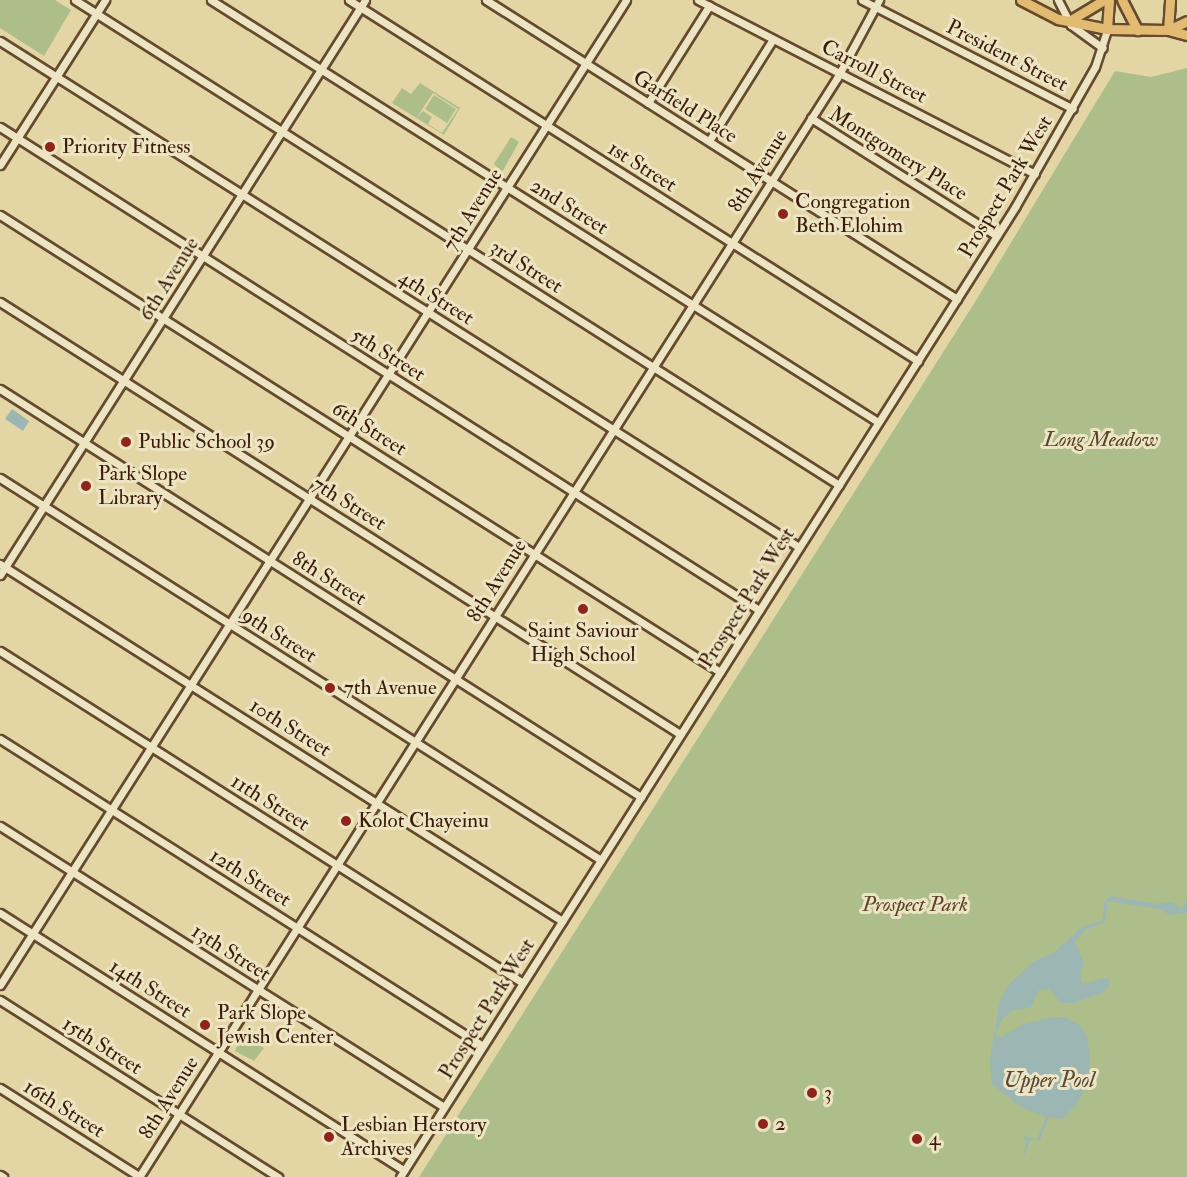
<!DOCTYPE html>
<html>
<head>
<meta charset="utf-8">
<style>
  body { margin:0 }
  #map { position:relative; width:1187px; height:1177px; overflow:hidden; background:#e4d5a5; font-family:"IM FELL Double Pica",serif }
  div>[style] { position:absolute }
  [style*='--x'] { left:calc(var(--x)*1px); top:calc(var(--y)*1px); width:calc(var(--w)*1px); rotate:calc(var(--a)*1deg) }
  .green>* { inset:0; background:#aebe8b }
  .water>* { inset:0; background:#9bb6b3 }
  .roads { filter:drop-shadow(2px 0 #654a2e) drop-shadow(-2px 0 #654a2e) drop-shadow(0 2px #654a2e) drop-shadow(0 -2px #654a2e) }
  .minor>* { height:7px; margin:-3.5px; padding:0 3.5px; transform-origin:3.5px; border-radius:3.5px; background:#ede4c4 }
  .major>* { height:9px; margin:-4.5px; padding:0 4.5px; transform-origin:4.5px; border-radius:4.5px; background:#e2ba72 }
  .dots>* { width:16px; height:16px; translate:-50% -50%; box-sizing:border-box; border:3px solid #ede4c4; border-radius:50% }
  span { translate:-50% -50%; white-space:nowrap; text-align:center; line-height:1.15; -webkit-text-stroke:6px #ede4c4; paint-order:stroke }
  .street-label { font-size:21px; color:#3b1c06 }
  .poi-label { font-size:21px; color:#3b1c06 }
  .left { translate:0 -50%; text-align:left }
  .park-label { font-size:21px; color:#584427; font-style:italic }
  .water-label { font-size:22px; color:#584a3a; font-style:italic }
</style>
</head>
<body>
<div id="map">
  <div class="green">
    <i style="clip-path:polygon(0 0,55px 0,71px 10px,44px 56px,0 28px)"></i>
    <i style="clip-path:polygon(1187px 68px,1187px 1177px,419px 1177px,975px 302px,1115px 71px,1151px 77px)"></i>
    <i style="clip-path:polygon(evenodd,420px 83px,460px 108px,444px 135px,392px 103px,402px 88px,411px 94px,420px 83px,433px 93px,458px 109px,442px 133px,428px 124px,432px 117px,423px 111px,417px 117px,433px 93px)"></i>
    <i style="clip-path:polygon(434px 95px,456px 109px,447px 123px,425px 109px)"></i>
    <i style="clip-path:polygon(511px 137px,519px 142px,502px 172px,494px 164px)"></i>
    <i style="clip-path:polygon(242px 1034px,264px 1048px,254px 1061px,235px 1051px)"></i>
  </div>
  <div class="water">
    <i style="clip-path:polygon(12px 409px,29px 421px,23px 431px,5px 419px)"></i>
    <i style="clip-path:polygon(1111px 896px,1158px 904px,1172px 902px,1182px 909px,1187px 900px,1187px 913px,1170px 915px,1159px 909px,1108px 901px,1105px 922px,1084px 931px,1075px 942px,1084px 964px,1080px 972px,1082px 984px,1109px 977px,1109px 986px,1102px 993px,1074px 1003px,1061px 1003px,1049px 989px,1039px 990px,1031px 1007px,1011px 1011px,1002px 1019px,996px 1033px,999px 1038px,1022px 1025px,1053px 1017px,1065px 1017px,1082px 1027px,1088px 1039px,1090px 1075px,1077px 1104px,1062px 1119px,1049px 1117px,1040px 1140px,1030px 1140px,1023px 1159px,1026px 1141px,1023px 1136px,1037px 1139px,1046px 1117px,1019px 1106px,992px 1084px,990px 1060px,999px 1004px,1008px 985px,1033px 962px,1053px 953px,1081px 928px,1103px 920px,1104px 903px)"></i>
  </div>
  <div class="roads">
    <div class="minor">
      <i style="--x:75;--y:0;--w:905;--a:32.41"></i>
      <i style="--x:211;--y:0;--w:789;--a:32.32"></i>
      <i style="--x:349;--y:0;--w:674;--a:32.39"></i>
      <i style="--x:486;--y:0;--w:558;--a:32.41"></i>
      <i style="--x:698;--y:0;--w:379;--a:27.3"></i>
      <i style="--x:862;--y:0;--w:237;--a:27.3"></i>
      <i style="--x:1058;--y:0;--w:28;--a:63"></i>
      <i style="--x:1071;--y:25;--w:39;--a:36"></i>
      <i style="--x:0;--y:41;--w:946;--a:32.35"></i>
      <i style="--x:648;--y:103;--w:115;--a:-57.8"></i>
      <i style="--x:811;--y:118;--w:220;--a:32.4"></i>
      <i style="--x:0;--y:127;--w:900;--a:32.47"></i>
      <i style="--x:709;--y:141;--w:120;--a:-57.9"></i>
      <i style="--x:0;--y:165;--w:196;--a:-57.5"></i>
      <i style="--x:0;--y:215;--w:853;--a:32.4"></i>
      <i style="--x:0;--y:302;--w:806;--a:32.43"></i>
      <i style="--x:0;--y:389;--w:760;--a:32.48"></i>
      <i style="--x:0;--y:478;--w:712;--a:32.44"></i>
      <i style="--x:0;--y:564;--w:666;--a:32.42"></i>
      <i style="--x:0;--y:575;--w:681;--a:-57.59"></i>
      <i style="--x:0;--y:651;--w:619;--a:32.41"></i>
      <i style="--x:0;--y:739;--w:572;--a:32.44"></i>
      <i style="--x:0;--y:826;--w:525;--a:32.33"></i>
      <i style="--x:0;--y:913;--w:479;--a:32.5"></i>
      <i style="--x:0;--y:985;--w:1167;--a:-57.56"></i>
      <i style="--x:0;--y:1000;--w:330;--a:32.5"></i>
      <i style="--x:0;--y:1088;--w:166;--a:32.4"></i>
      <i style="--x:0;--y:1175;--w:4;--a:34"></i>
      <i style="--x:139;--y:1177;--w:1302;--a:-57.58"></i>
      <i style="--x:837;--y:78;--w:89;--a:-61.7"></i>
      <i style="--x:400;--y:1177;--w:1149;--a:-57.62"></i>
      <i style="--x:1015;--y:207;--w:161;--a:-60.3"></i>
      <i style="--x:1095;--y:67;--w:40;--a:-72"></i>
    </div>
    <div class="major">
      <i style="--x:1021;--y:0;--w:42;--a:27.2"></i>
      <i style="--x:1058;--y:19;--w:50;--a:11.5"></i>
      <i style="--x:1107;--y:29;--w:61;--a:0.9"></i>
      <i style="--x:1168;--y:30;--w:21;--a:-25"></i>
      <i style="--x:1122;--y:0;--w:34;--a:63"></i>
      <i style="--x:1069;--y:21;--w:41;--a:-31"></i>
      <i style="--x:1107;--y:29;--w:29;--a:-86"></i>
      <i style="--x:1168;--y:30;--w:30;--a:-86"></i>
      <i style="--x:1168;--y:30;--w:20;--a:15"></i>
    </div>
  </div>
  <div class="dots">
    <i style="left:50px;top:147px;background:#8f2418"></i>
    <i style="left:783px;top:214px;background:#8f2418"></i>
    <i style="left:126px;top:442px;background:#8f2418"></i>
    <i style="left:86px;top:486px;background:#8f2418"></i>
    <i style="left:583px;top:609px;background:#8f2418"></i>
    <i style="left:330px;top:688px;background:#8f2418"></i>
    <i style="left:346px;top:821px;background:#8f2418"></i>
    <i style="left:205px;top:1025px;background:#8f2418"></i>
    <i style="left:812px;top:1093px;background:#8f2418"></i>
    <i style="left:763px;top:1124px;background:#8f2418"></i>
    <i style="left:329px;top:1137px;background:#8f2418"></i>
    <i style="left:917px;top:1139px;background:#8f2418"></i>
  </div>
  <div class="street-label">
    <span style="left:1007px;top:56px;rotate:27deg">President Street</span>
    <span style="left:874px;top:72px;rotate:27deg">Carroll Street</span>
    <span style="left:685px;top:107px;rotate:32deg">Garfield Place</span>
    <span style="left:898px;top:154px;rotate:32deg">Montgomery Place</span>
    <span style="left:642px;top:167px;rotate:32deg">1st Street</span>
    <span style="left:758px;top:171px;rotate:-58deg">8th Avenue</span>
    <span style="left:1006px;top:187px;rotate:-59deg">Prospect Park West</span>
    <span style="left:569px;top:207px;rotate:32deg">2nd Street</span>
    <span style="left:473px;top:210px;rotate:-58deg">7th Avenue</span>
    <span style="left:526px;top:267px;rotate:32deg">3rd Street</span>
    <span style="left:169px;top:279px;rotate:-58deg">6th Avenue</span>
    <span style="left:436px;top:298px;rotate:32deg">4th Street</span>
    <span style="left:388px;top:355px;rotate:32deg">5th Street</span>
    <span style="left:369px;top:429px;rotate:32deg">6th Street</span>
    <span style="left:349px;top:504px;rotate:32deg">7th Street</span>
    <span style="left:329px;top:579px;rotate:32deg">8th Street</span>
    <span style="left:497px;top:581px;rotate:-58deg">8th Avenue</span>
    <span style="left:747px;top:598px;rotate:-58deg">Prospect Park West</span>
    <span style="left:279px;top:636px;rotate:32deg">9th Street</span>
    <span style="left:290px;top:728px;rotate:32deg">10th Street</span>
    <span style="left:270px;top:803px;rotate:32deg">11th Street</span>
    <span style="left:250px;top:878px;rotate:32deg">12th Street</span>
    <span style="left:231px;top:953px;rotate:32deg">13th Street</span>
    <span style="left:150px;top:989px;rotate:32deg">14th Street</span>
    <span style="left:487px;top:1009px;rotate:-58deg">Prospect Park West</span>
    <span style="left:102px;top:1046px;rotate:32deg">15th Street</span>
    <span style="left:169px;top:1098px;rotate:-58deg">8th Avenue</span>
    <span style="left:64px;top:1109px;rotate:32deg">16th Street</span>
  </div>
  <div class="poi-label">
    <span class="left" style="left:62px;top:147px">Priority Fitness</span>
    <span class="left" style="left:795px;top:214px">Congregation<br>Beth Elohim</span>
    <span class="left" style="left:138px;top:442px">Public School 39</span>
    <span class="left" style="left:98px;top:486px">Park Slope<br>Library</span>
    <span style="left:583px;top:643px">Saint Saviour<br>High School</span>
    <span class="left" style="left:344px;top:688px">7th Avenue</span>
    <span class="left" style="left:358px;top:821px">Kolot Chayeinu</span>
    <span class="left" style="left:217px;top:1025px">Park Slope<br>Jewish Center</span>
    <span class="left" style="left:824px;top:1093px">3</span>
    <span class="left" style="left:775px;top:1124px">2</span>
    <span class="left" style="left:341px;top:1137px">Lesbian Herstory<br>Archives</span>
    <span class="left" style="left:929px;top:1139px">4</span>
  </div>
  <div class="park-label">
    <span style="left:1101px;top:440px">Long Meadow</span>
    <span style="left:915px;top:905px">Prospect Park</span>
  </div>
  <div class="water-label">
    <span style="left:1049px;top:1081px">Upper Pool</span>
  </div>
</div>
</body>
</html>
